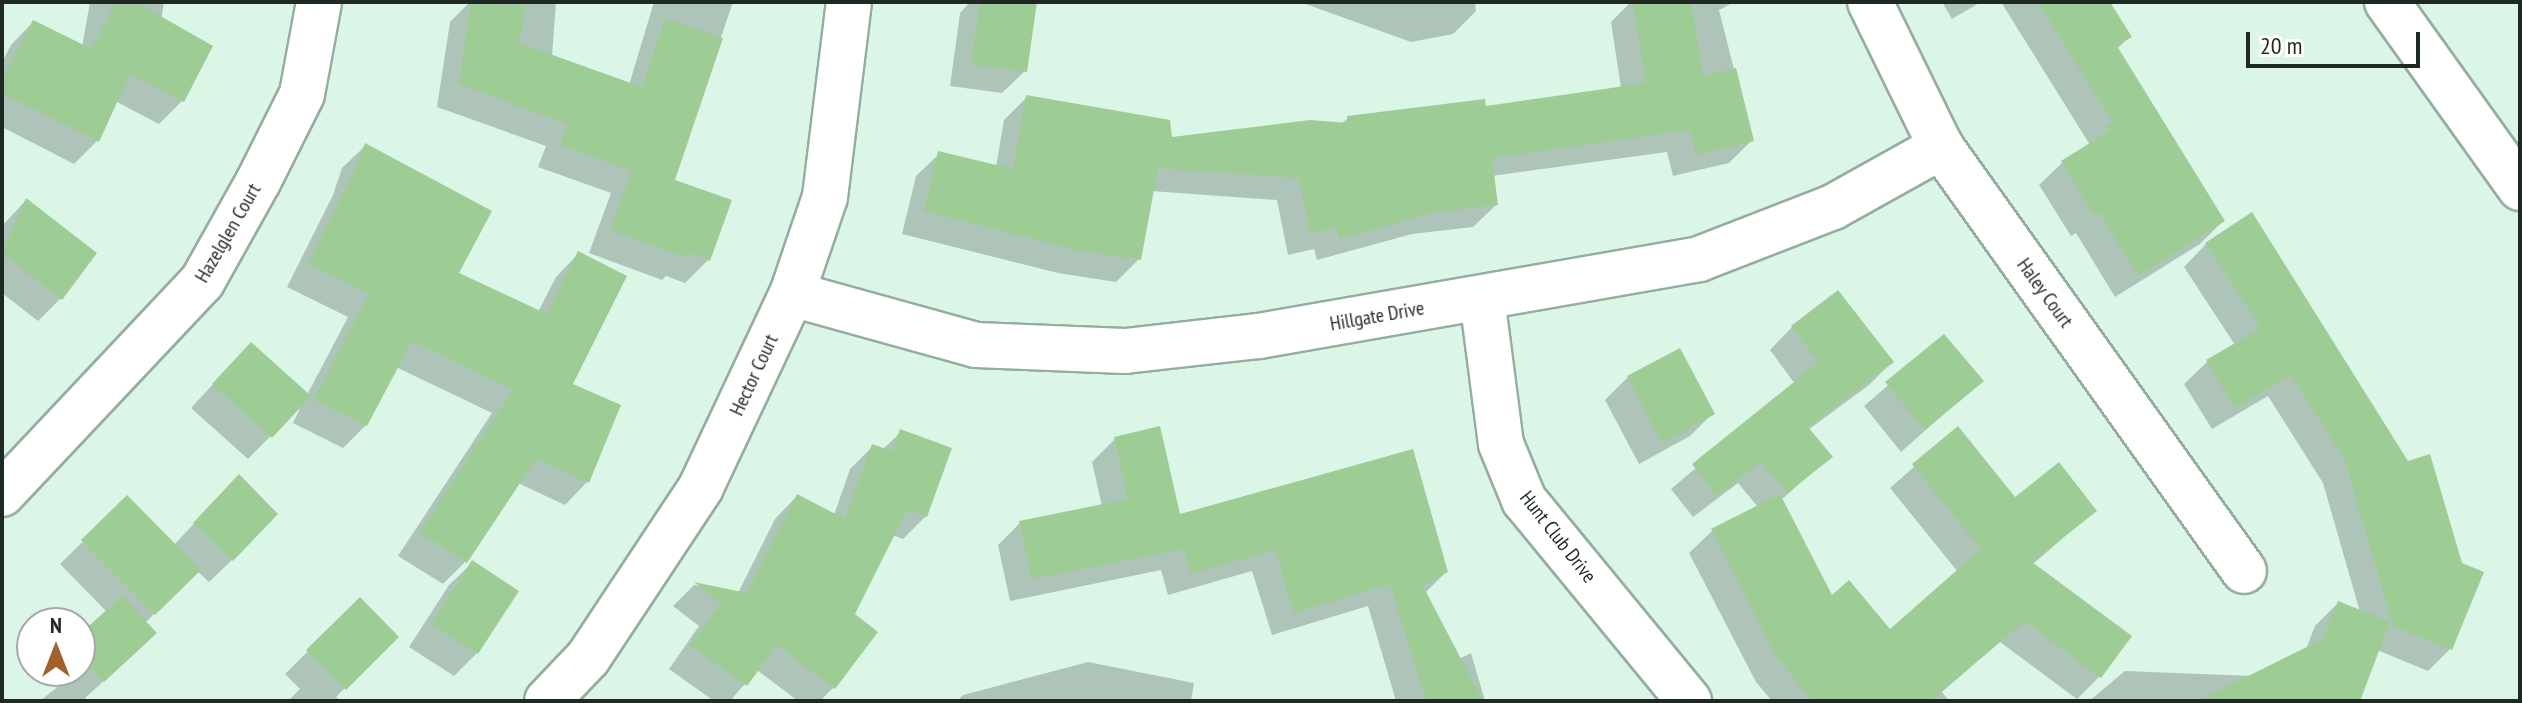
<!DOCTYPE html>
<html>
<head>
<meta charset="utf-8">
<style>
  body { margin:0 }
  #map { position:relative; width:2522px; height:703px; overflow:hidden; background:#dbf6e7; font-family:"PT Sans Narrow",sans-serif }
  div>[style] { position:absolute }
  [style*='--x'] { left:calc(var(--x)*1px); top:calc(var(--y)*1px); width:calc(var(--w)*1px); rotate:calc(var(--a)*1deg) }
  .shadow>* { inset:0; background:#0003 }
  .building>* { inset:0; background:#9dcc95 }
  .roads { filter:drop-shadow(2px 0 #94ad9f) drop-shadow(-2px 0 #94ad9f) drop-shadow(0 2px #94ad9f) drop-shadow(0 -2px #94ad9f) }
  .minor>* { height:44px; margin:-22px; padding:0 22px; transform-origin:22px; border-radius:22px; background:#fff }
  .tertiary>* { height:44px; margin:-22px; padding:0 22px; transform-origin:22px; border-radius:22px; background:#fff }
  span { translate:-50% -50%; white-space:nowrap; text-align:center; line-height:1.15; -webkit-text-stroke:6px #fff; paint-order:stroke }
  .street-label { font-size:20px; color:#1f2924 }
  .frame { position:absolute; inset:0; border:4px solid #1f2924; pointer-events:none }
  .north { position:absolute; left:16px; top:607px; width:80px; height:80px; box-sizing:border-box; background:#fff; border:2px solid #a5a9a7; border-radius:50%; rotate:0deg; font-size:22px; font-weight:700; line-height:32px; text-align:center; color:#1f2924 }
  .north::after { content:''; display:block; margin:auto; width:28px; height:36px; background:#a2612c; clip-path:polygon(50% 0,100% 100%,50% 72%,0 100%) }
  .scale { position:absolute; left:2246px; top:32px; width:174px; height:36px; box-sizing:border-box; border:4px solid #1f2924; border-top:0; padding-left:10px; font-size:24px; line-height:28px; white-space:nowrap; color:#1f2924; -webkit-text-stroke:6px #fff; paint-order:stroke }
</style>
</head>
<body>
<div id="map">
  <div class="shadow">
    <i style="clip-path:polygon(90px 2px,164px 2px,161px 21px,210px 46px,182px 101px,159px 124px,115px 101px,97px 141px,74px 164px,2px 127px,2px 62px,11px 45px,33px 22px,82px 47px)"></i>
    <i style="clip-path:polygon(470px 2px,556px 2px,552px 57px,629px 85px,654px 2px,733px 2px,672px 181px,708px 260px,685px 283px,666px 276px,662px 280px,589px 253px,611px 193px,538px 167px,546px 146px,437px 107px,450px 22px)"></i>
    <i style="clip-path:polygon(970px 2px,1035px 2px,1025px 71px,1002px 93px,950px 86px,960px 13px)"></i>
    <i style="clip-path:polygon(1300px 2px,1475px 2px,1476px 11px,1453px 34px,1411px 42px)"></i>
    <i style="clip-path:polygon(1631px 2px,1734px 2px,1719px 10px,1752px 140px,1729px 163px,1673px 176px,1667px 152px,1492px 176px,1496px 205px,1473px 227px,1412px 234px,1317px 260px,1314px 249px,1288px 255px,1277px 200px,1151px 191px,1139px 259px,1116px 282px,1058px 273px,902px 234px,916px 176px,939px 154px,996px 167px,1004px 120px,1027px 97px,1170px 139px,1341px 124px,1348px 118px,1484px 108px,1621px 88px,1611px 22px)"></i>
    <i style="clip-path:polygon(1942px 2px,1981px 2px,1952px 19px)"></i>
    <i style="clip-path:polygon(2001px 2px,2108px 2px,2129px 37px,2117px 49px,2223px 221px,2200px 244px,2115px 297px,2076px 233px,2071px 236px,2039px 185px,2062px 163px,2090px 145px)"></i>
    <i style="clip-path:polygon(365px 146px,456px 274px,538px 312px,556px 277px,578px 254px,570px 385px,587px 482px,565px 505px,518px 483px,465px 562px,443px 584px,398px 556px,492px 413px,396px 367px,366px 425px,343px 448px,293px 423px,302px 404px,248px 459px,191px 408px,229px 367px,307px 395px,348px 317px,287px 287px,333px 195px,342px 168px)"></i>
    <i style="clip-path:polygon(26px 200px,61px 298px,38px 321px,2px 293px,2px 226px)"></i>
    <i style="clip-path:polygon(2251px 215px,2450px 649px,2428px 671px,2377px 650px,2356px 701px,2089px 701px,2125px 671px,2253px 676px,2306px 649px,2315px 626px,2338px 603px,2360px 612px,2323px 483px,2268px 396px,2212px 429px,2184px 384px,2207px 362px,2235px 345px,2184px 267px,2206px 244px)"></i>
    <i style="clip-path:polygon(1792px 327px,1892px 362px,1869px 385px,1808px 430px,1830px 457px,1781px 500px,1831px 599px,1889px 631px,1958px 572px,1890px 488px,1957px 429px,2014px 500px,2094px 511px,2033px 564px,2100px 676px,2077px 699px,2000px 642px,1942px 692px,1949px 701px,1772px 701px,1756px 682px,1689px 553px,1712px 531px,1758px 507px,1738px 483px,1693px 517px,1671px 489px,1795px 384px,1770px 350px)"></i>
    <i style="clip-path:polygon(1944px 337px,1981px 381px,1901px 452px,1864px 406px)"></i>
    <i style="clip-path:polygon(1628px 377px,1713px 413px,1690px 436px,1639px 464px,1605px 400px)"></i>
    <i style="clip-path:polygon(901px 432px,926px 516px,903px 539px,892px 535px,852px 615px,876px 633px,833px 688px,820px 701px,798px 701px,757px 670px,730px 701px,714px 701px,669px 669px,699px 626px,673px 606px,694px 585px,738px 593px,775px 519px,797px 496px,834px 515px,850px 469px,873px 446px,883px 449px)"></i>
    <i style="clip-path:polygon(1115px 439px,1179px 517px,1446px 572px,1425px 593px,1459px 659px,1471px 653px,1485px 701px,1396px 701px,1368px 606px,1272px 635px,1252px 571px,1168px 595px,1161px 570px,1010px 601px,998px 545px,1020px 523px,1102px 506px,1092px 462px)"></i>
    <i style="clip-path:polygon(127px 498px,174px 545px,216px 500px,232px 560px,209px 582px,197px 571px,145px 623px,131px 656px,85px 698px,88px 701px,40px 701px,61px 684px,49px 671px,80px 671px,80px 637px,107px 612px,60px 564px)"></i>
    <i style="clip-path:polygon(472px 563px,516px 592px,477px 653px,454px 676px,409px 647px,449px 585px)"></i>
    <i style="clip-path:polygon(360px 600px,396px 637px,336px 697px,340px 701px,288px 701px,300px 689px,285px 674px)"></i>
    <i style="clip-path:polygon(1088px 662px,1194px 683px,1191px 701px,957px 701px,963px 695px)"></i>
  </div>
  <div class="building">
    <i style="clip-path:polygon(116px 2px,136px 2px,213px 46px,184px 102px,130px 74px,99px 142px,2px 93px,2px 81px,33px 20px,92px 49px)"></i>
    <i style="clip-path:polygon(471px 2px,525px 6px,519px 43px,642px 87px,665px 18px,723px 38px,675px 180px,732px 200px,710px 261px,689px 253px,687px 258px,610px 230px,632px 171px,560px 145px,567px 124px,459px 84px)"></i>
    <i style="clip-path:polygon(980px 2px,1037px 2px,1027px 72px,971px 64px)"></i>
    <i style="clip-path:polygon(1633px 2px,1691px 2px,1703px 76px,1736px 68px,1754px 141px,1696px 155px,1690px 130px,1492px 158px,1498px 205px,1436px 212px,1339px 239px,1337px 227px,1310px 233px,1299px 178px,1158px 168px,1141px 260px,1082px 251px,924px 211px,938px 151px,1013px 169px,1026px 95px,1170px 120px,1172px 137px,1310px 120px,1348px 123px,1347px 116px,1485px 99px,1486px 106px,1646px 83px)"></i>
    <i style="clip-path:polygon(2038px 2px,2110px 2px,2132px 37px,2117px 46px,2225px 221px,2138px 276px,2099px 212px,2094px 215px,2061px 161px,2109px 131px,2107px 127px,2113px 123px)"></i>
    <i style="clip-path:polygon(365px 143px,492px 211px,459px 273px,547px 314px,578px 251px,627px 276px,573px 384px,621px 405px,589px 483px,536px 459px,467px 563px,420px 532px,513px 390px,412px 341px,367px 426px,314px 400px,369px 294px,308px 264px,355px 170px)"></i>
    <i style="clip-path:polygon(26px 198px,97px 253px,62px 300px,2px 253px)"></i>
    <i style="clip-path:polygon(2252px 212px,2408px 461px,2430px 454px,2462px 563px,2484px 572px,2452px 650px,2393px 626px,2345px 460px,2291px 375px,2235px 408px,2206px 360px,2261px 328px,2205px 243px)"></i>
    <i style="clip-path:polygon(1838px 290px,1894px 362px,1808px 427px,1833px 457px,1787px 493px,1762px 462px,1716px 496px,1692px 464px,1819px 362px,1791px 326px)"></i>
    <i style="clip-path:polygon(1944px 334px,1984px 381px,1925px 430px,1885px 382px)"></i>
    <i style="clip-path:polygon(251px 342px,311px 396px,272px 438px,212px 384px)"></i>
    <i style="clip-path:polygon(1680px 348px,1715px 414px,1662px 443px,1627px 376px)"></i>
    <i style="clip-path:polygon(1160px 426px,1180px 514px,1413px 449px,1448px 572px,1423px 586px,1483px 701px,1426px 701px,1390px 584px,1294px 613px,1275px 550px,1191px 574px,1184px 549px,1032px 579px,1019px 521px,1128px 499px,1114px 437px)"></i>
    <i style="clip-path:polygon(1958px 426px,2015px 497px,2059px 462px,2097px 511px,2032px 562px,2132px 636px,2101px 678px,2025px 621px,1930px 701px,1813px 701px,1778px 659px,1711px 529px,1780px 494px,1832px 595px,1849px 580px,1890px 629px,1981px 549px,1912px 464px)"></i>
    <i style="clip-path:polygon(900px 429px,952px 448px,927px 517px,907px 510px,855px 614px,878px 632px,835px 689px,777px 645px,747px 686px,690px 646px,721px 603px,694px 582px,747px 593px,797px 494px,845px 519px,872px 444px,892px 451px)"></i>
    <i style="clip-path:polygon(239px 474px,278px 514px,233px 561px,193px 523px)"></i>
    <i style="clip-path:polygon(127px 495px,201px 570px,155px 615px,81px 540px)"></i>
    <i style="clip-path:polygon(472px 560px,519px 591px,478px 654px,431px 624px)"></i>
    <i style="clip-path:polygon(122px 596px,157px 633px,104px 682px,80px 657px,80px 634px)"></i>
    <i style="clip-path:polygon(360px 597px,399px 637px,346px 690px,306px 650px)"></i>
    <i style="clip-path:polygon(2338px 601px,2390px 622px,2360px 701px,2198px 701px,2323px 639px)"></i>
  </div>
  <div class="roads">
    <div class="minor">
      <i style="--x:1870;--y:2;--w:161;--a:63.9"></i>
      <i style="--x:1941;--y:147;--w:521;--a:54.45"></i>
      <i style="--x:792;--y:294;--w:191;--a:15.5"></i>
      <i style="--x:976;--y:345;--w:149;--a:2.3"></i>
      <i style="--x:1125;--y:351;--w:135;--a:-6.4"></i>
      <i style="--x:1259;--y:336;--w:447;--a:-9.9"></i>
      <i style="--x:1699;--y:259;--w:144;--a:-21.2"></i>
      <i style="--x:1833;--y:207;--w:124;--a:-29.1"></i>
      <i style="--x:1482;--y:298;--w:147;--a:82.6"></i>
      <i style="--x:1501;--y:444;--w:61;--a:67.7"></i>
      <i style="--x:1524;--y:500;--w:260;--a:50.6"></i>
      <i style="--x:2;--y:494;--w:291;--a:-46.7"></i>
      <i style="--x:202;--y:282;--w:115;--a:-60.8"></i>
      <i style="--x:258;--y:182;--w:98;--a:-63.4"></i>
      <i style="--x:302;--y:94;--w:94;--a:-79.5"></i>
      <i style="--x:547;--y:701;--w:59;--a:-46.4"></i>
      <i style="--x:588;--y:658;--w:205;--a:-56.5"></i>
      <i style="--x:701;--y:487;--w:213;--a:-64.8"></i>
      <i style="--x:792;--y:294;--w:102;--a:-71.2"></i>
      <i style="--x:825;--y:197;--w:196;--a:-83"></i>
    </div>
    <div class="tertiary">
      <i style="--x:2387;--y:2;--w:229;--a:54.4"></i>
    </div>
  </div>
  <div class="street-label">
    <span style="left:228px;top:233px;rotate:-60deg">Hazelglen Court</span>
    <span style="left:2045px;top:293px;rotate:54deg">Haley Court</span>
    <span style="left:1377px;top:316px;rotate:-10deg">Hillgate Drive</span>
    <span style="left:754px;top:375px;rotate:-65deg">Hector Court</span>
    <span style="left:1558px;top:537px;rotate:52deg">Hunt Club Drive</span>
  </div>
  <div class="frame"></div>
  <div class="north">N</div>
  <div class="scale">20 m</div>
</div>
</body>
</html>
